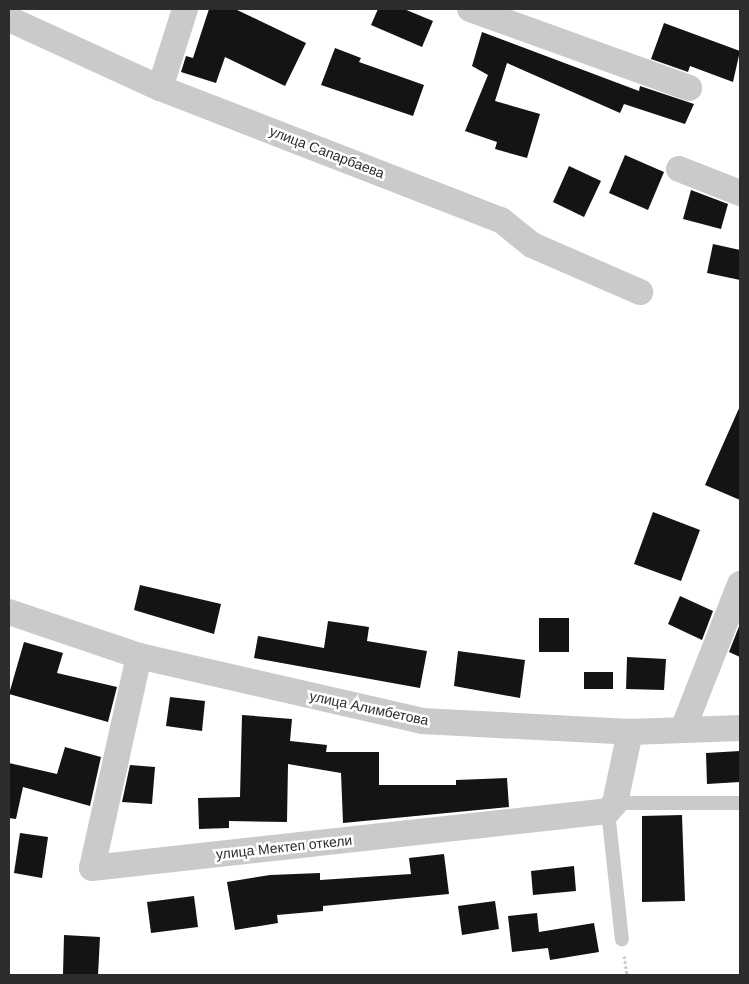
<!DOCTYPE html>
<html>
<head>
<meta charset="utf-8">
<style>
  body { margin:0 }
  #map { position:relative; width:749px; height:984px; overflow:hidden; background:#fff; font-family:"DM Sans",sans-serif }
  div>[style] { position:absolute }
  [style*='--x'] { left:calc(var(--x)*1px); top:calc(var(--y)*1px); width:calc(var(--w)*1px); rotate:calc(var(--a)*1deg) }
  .building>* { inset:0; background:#141414 }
  .path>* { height:3px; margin-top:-1.5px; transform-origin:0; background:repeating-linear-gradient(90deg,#cacaca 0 2.5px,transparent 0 5px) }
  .service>* { height:14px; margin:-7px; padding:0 7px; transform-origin:7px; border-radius:7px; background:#cacaca }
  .minor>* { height:26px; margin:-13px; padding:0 13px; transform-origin:13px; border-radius:13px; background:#cacaca }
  span { translate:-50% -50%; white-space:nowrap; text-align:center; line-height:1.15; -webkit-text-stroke:5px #fff; paint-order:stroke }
  .street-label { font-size:14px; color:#2d2d2d }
  .frame { position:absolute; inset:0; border:10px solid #2d2d2d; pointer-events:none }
</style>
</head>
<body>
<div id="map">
  <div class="building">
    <i style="clip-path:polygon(209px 9px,235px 9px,306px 43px,285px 86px,225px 57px,216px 83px,181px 72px,186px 56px,193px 58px)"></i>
    <i style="clip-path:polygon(378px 9px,404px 9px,433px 21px,422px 47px,371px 25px)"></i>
    <i style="clip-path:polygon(664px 23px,740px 51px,733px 82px,690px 66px,688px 72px,651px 59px)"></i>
    <i style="clip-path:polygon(482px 32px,639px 91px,640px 86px,694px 104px,685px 124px,624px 104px,620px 113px,507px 63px,495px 101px,540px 114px,527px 158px,495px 149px,497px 142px,465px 131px,488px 75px,472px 66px)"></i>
    <i style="clip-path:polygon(335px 48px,361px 58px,359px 62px,424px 85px,413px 116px,321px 85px)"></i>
    <i style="clip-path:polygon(625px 155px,664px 172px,648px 210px,609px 193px)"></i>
    <i style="clip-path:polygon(569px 166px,601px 181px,584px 217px,553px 202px)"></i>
    <i style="clip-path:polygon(691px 190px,728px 204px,721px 229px,683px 219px)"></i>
    <i style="clip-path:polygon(713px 244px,740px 250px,740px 280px,707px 273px)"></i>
    <i style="clip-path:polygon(740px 406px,740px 500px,705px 485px)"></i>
    <i style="clip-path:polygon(653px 512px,700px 530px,681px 581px,634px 564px)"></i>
    <i style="clip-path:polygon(140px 585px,221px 604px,214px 634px,134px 610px)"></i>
    <i style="clip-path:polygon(680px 596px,713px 611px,702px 640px,668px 624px)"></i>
    <i style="clip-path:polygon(539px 618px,569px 618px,569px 652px,539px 652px)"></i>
    <i style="clip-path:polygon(328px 621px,369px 627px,367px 641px,427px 651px,420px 688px,254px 658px,258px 636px,324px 648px)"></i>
    <i style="clip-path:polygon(740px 624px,740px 657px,729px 652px)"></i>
    <i style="clip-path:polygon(24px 642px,63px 653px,57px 673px,117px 687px,108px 722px,9px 694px)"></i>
    <i style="clip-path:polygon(458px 651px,525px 660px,520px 698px,454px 686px)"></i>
    <i style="clip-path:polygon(627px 657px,666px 659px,664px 690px,626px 689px)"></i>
    <i style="clip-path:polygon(584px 672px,613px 672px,613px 689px,584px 689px)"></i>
    <i style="clip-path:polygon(170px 697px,205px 701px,202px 731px,166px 726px)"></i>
    <i style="clip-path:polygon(242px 715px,292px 719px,290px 741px,327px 745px,326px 752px,379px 752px,379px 785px,456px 785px,456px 780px,507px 778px,509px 807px,343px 823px,341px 773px,288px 764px,287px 822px,229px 821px,229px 828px,199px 829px,198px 798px,240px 797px)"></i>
    <i style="clip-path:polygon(65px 747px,101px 757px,90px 806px,23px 787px,16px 819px,9px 818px,9px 763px,57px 774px)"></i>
    <i style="clip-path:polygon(740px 751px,740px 782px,707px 784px,706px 753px)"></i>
    <i style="clip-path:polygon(130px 765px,155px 767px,152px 804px,122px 802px)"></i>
    <i style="clip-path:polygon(682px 815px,685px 901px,642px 902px,642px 816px)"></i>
    <i style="clip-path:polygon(20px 833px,48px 837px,42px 878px,14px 873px)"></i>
    <i style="clip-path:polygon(444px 854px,449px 894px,323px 906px,323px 911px,277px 915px,278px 923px,235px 930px,227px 882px,270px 875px,320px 873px,320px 880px,411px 874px,409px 858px)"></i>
    <i style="clip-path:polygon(574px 866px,576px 891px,533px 895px,531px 871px)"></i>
    <i style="clip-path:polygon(194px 896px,198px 927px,151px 933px,147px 902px)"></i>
    <i style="clip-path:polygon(495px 901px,499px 929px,462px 935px,458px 906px)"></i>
    <i style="clip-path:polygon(537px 913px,539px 932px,594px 923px,599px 952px,550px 960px,548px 948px,512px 952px,508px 916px)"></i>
    <i style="clip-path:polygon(64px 935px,100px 937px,98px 975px,63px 974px)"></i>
  </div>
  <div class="path">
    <i style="--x:624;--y:956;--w:19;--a:81"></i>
  </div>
  <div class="service">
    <i style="--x:615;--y:803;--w:125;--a:0"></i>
    <i style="--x:608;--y:811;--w:129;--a:83.8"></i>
  </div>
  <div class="minor">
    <i style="--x:470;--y:9;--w:233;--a:19.8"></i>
    <i style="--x:9;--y:19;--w:166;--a:24.6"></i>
    <i style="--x:160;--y:88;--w:366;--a:21.2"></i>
    <i style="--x:501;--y:220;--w:40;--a:39"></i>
    <i style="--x:532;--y:245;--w:118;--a:23.5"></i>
    <i style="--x:160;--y:88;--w:83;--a:-72.4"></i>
    <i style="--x:679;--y:169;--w:66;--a:21.5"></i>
    <i style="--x:9;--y:612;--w:137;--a:18.7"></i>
    <i style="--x:139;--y:656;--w:290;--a:12.9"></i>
    <i style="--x:422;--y:721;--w:208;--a:3"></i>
    <i style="--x:630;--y:732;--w:110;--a:-2.1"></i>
    <i style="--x:139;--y:656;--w:217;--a:102.5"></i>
    <i style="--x:92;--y:868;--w:519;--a:-6.3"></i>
    <i style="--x:608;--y:811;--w:11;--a:-49"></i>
    <i style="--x:615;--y:803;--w:73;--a:-78.1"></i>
    <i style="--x:683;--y:729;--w:156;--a:-68.5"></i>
  </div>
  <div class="street-label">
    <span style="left:327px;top:152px;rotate:21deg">улица Сапарбаева</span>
    <span style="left:369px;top:708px;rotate:12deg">улица Алимбетова</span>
    <span style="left:284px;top:847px;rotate:-6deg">улица Мектеп откели</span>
  </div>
  <div class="frame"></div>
</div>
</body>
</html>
